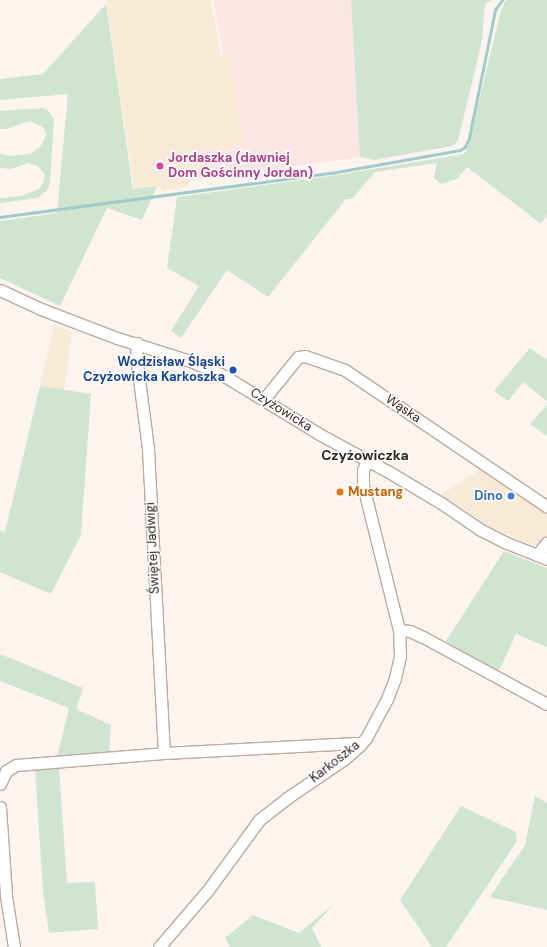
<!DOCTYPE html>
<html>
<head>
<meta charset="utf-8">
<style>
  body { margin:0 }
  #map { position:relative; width:547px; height:947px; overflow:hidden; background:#fdf4ef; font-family:"DM Sans",sans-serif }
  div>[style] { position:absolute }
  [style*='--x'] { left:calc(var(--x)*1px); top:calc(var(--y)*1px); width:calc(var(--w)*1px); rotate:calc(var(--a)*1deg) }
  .commercial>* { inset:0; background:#f9e9d7 }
  .industrial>* { inset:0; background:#fce6e3 }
  .green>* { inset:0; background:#cfe5cf }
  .stream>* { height:2.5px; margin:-1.25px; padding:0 1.25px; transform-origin:1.25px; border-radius:1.25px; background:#a0cbcb }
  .roads { filter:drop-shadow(1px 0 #bea99d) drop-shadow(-1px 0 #bea99d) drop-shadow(0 1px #bea99d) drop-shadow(0 -1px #bea99d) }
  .minor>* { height:11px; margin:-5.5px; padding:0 5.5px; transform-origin:5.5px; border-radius:5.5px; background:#fff }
  .dots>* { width:11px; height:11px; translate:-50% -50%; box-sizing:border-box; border:2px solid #fff; border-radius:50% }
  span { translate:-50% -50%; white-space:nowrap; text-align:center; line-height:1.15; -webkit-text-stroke:3px #fff; paint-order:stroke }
  .hotel-label { font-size:13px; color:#b23c85; font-weight:700 }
  .left { translate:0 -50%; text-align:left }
  .transit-label { font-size:13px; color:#164399; font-weight:700 }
  .right { translate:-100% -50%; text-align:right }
  .street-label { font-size:13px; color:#2e2621 }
  .food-label { font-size:13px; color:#c56008; font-weight:700 }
  .shop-label { font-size:13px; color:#366cbe; font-weight:700 }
  .neighbourhood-label { font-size:14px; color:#2e2621; font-weight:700 }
</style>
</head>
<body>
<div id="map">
  <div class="commercial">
    <i style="clip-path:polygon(106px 0,211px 0,221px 55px,232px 54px,246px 145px,205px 153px,203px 179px,189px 181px,188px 186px,163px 192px,157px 185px,134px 188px)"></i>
    <i style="clip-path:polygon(54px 325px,72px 332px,64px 390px,40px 386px)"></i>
    <i style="clip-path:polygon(485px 466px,547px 510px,547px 538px,537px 547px,494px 529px,441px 495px)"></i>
  </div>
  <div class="industrial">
    <i style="clip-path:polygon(213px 0,351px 0,360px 157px,203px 179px,203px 151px,244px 145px,231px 54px,223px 55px)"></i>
  </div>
  <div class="green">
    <i style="clip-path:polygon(351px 0,492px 0,485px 4px,482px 41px,458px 141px,452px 146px,374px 160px,360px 157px)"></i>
    <i style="clip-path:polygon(508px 0,547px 0,547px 215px,541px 224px,467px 167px,457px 179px,441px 184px,434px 178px,437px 163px,375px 172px,352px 199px,346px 199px,268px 297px,227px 270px,181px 338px,171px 331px,199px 286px,167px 268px,177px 197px,331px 176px,464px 154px,468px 147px,500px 14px,505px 1px)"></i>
    <i style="clip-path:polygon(106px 4px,133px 189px,157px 186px,142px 220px,107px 208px,60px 306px,0 278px,0 221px,57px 213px,68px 94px,0 100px,0 79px,43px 74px)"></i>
    <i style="clip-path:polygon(42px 108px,48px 110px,54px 120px,50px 183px,48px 189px,38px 198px,0 203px,0 198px,21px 196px,39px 189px,42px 185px,45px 175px,38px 166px,28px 163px,11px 169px,0 168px,0 154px,10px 156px,30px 154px,41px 146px,46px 134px,43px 127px,30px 121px,6px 129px,0 129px,0 111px)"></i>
    <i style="clip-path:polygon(530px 348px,547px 360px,547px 401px,523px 382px,508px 401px,494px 391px)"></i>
    <i style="clip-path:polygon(40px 386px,91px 394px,81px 535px,51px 594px,0 572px,0 530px,5px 532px)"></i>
    <i style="clip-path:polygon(547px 405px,547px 436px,530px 424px)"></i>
    <i style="clip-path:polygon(504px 551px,547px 568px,547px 647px,516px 634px,498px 673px,446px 641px)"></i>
    <i style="clip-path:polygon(0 654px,83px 688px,76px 709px,111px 725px,109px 754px,57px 758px,69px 708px,0 681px)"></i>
    <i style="clip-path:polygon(59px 768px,67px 883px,95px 882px,98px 929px,49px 933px,43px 891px,35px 769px)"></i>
    <i style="clip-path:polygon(535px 796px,547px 803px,547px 910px,490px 897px,525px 845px)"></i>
    <i style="clip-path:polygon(461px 806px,516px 832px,517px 841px,446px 947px,432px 947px,400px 900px)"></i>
    <i style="clip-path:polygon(334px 904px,312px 928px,321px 947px,230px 947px,225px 938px,253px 915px,299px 933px)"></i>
  </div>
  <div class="stream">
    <i style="--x:0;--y:217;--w:334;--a:-7.6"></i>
    <i style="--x:331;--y:173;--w:131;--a:-10.1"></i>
    <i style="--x:460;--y:150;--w:6;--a:-31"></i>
    <i style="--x:465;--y:147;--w:10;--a:-66"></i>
    <i style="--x:469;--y:138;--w:131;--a:-78.5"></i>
    <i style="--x:495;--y:10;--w:12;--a:-55"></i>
  </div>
  <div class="roads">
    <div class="minor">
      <i style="--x:0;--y:290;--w:45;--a:24.9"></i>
      <i style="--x:41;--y:309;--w:81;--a:20.9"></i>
      <i style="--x:117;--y:338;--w:80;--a:17.5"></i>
      <i style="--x:193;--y:362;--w:36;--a:24"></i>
      <i style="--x:226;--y:377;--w:111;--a:31.4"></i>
      <i style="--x:321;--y:435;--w:77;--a:28.6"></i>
      <i style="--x:389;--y:472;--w:61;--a:30.8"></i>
      <i style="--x:441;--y:503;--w:48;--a:34"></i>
      <i style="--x:481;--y:530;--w:29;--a:27"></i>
      <i style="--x:507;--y:543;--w:43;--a:21.8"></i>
      <i style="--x:137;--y:343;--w:13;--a:94"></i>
      <i style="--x:136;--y:356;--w:94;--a:82.6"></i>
      <i style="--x:148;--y:449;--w:304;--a:87"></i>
      <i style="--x:164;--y:753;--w:192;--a:-3"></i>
      <i style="--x:356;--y:743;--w:4;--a:27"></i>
      <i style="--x:264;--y:399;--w:54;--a:-51"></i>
      <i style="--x:298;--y:357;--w:7;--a:-8"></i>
      <i style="--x:305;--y:356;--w:42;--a:19.3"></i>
      <i style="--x:345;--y:370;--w:244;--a:34.1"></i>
      <i style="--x:537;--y:555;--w:16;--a:-52"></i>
      <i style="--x:399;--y:630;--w:11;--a:5"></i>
      <i style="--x:410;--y:631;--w:14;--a:25"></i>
      <i style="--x:423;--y:637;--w:141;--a:28.4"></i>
      <i style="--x:0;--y:784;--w:14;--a:-65"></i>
      <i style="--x:6;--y:771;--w:12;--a:-31"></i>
      <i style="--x:16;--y:765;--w:148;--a:-4.6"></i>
      <i style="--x:0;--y:807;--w:89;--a:86.1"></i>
      <i style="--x:6;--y:896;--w:52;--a:81.1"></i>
      <i style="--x:159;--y:947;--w:75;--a:-49.3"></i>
      <i style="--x:208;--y:890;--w:87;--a:-53.9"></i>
      <i style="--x:259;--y:820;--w:36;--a:-38"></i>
      <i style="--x:287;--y:798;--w:68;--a:-34.2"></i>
      <i style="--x:343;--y:760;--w:23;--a:-41"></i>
      <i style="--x:360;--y:745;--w:9;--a:-49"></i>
      <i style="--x:366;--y:738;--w:44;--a:-61.7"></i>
      <i style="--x:387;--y:699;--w:22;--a:-69"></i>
      <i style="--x:395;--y:678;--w:23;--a:-77"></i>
      <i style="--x:400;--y:656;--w:26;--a:-92"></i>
      <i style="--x:399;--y:630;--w:148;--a:-104"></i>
      <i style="--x:363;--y:486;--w:16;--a:-90"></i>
      <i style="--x:363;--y:470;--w:11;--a:-68"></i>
    </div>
  </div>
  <div class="dots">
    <i style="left:160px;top:166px;background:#d1479c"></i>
    <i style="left:233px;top:370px;background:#1a4fb4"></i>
    <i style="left:340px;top:492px;background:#e8710a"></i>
    <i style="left:511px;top:496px;background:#3f7fe0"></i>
  </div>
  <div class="hotel-label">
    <span class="left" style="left:168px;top:166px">Jordaszka (dawniej<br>Dom Gościnny Jordan)</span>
  </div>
  <div class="transit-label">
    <span class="right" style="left:225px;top:370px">Wodzisław Śląski<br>Czyżowicka Karkoszka</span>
  </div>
  <div class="street-label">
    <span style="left:403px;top:409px;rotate:34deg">Wąska</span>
    <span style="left:281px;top:410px;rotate:32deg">Czyżowicka</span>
    <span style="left:153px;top:548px;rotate:-93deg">Świętej Jadwigi</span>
    <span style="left:335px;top:762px;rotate:-38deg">Karkoszka</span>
  </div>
  <div class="food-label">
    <span class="left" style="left:348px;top:492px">Mustang</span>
  </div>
  <div class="shop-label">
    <span class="right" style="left:503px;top:496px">Dino</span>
  </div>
  <div class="neighbourhood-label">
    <span style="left:365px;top:455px">Czyżowiczka</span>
  </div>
</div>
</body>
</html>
